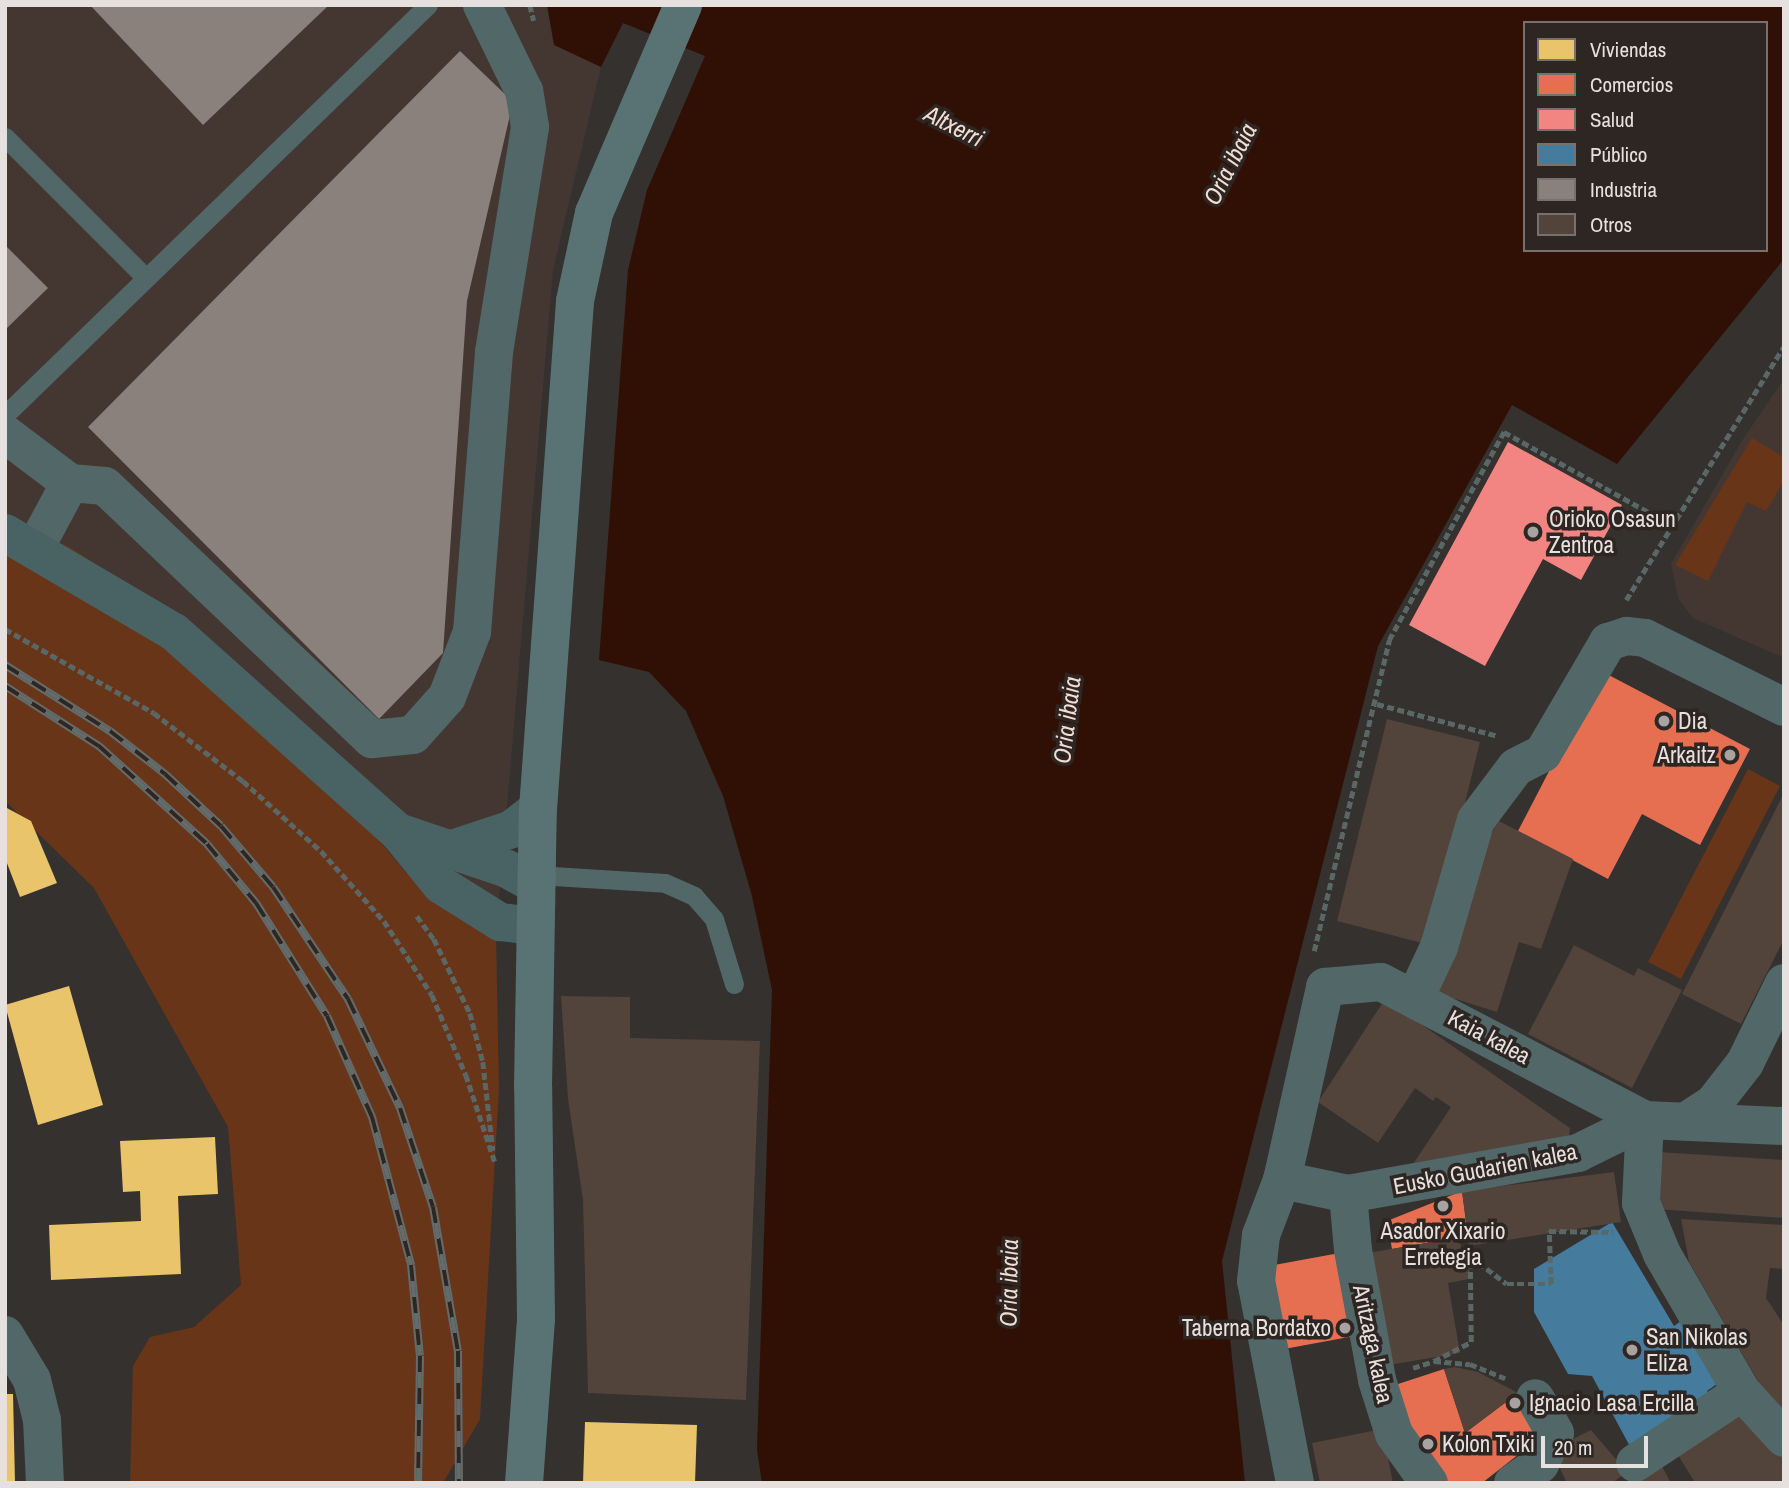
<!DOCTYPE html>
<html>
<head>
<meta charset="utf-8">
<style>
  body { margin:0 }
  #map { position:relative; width:1789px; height:1488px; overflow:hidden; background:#34312f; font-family:"Archivo Narrow",sans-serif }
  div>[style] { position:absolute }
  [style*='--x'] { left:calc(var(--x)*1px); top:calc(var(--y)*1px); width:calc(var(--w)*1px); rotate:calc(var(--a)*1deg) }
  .built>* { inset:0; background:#443732 }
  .green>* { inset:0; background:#683519 }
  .water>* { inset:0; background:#301004 }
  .homes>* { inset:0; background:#e9c46a }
  .shops>* { inset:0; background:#e76f51 }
  .health>* { inset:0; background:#f28482 }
  .public>* { inset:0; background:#457b9d }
  .industry>* { inset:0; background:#8a817c }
  .building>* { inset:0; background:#52433b }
  .path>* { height:4.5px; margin-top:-2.25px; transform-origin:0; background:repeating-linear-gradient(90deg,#5a6767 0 7px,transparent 0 10.5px) }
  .lane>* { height:19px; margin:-9.5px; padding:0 9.5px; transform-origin:9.5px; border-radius:9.5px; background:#526767 }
  .street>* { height:38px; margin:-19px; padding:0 19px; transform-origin:19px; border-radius:19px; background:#526767 }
  .secondary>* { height:38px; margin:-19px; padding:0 19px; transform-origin:19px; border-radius:19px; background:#496365 }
  .highway>* { height:38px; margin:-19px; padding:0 19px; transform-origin:19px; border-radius:19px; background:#597374 }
  .rail>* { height:8px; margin-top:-4px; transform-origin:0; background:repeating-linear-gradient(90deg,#2d2622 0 16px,#626c6c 0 32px); box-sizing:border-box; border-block:2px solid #626c6c }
  .dots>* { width:19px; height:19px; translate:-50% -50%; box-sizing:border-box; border:4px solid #2d2622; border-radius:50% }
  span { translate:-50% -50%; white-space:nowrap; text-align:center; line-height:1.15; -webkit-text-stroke:7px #2d2622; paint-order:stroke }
  .poi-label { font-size:23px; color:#e6e1df }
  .left { translate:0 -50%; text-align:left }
  .right { translate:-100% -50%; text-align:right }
  .street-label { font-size:23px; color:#e6e1df }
  .water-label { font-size:24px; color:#f4ded4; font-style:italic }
  .frame { position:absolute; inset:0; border:7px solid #e6e1df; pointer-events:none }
  .legend { position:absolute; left:1523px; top:21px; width:245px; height:231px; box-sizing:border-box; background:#2d2622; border:2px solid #77716e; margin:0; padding:9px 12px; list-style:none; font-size:21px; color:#e6e1df }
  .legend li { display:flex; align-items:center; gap:14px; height:35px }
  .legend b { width:35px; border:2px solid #77716e }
  .scale { position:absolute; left:1541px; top:1436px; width:107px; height:32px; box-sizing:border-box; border:4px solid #e6e1df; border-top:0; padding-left:9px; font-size:21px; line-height:24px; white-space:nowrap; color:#e6e1df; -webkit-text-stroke:5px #2d2622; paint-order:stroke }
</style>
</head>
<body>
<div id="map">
  <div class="built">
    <i style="clip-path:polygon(5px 5px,547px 5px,553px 40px,601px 67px,553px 270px,496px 934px,443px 903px,406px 873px,219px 648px,5px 517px)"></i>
    <i style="clip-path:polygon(1784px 379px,1784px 658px,1693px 618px,1678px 598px,1671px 564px,1743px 439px)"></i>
  </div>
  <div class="green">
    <i style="clip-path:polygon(1752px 438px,1784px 457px,1784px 481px,1766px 511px,1747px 502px,1708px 581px,1675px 565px)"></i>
    <i style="clip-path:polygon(5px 517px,73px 549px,219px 648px,406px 873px,443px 903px,496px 934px,499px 1089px,480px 1419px,443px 1483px,130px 1483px,133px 1366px,150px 1337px,194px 1327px,241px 1285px,228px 1127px,94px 888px,5px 801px)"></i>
    <i style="clip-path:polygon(1748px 769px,1780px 786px,1681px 979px,1648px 962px)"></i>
  </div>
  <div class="water">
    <i style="clip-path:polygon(evenodd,547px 5px,1784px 5px,1784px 259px,1617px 464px,1512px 405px,1378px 646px,1222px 1261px,1245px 1483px,762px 1483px,757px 1450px,772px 990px,752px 896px,723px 796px,686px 711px,649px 672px,599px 660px,628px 270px,647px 190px,705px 56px,623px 23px,601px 67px,554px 45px,547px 5px,1525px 23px,1766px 23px,1766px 250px,1525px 250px,1525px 23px)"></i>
  </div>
  <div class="homes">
    <i style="clip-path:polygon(5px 807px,31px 821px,57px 883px,20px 897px,5px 858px)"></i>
    <i style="clip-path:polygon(69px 986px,103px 1105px,38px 1125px,5px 1005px)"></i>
    <i style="clip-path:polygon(215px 1137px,218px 1194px,178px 1196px,181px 1274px,51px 1280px,49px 1225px,141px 1221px,140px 1191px,123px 1192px,120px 1141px)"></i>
    <i style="clip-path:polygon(5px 1394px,13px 1394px,15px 1483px,5px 1483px)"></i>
    <i style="clip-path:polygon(585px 1422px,697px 1425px,695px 1483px,583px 1483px)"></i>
  </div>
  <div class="shops">
    <i style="clip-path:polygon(1601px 671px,1750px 749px,1700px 845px,1642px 814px,1608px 879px,1518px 831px)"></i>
    <i style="clip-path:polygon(1462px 1191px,1468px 1236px,1392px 1249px,1387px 1221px)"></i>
    <i style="clip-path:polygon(1345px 1252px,1360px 1335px,1284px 1349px,1269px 1266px)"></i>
    <i style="clip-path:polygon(1444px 1369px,1465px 1433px,1518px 1393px,1542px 1436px,1482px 1483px,1445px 1483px,1428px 1462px,1392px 1386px)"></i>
  </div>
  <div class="health">
    <i style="clip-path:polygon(1508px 442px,1622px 505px,1581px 580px,1543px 559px,1485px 666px,1409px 625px)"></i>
  </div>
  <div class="public">
    <i style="clip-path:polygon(1612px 1222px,1674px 1326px,1691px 1314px,1724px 1379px,1707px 1391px,1714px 1402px,1633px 1452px,1592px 1376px,1568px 1374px,1534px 1312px,1534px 1269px)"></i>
  </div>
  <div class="industry">
    <i style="clip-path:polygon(90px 5px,329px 5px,203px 125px)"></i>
    <i style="clip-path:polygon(460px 51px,513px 102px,467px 301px,443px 653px,379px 719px,88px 427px)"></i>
    <i style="clip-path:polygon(5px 245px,48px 288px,5px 330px)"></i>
  </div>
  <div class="building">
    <i style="clip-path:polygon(1387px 719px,1480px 742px,1430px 945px,1337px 921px)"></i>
    <i style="clip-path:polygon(1784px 793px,1784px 939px,1741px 1024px,1682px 994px)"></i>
    <i style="clip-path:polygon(1497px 820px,1573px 859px,1541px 949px,1519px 942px,1497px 1012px,1430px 991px)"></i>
    <i style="clip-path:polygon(1574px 945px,1634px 976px,1638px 968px,1682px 990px,1632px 1088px,1528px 1034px)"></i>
    <i style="clip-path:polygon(561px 996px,630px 997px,630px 1038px,760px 1041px,746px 1400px,588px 1393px,583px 1200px,568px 1099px)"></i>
    <i style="clip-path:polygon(1385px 999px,1570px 1128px,1568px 1144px,1413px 1164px,1451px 1107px,1436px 1097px,1433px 1101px,1415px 1088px,1378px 1143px,1318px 1102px)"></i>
    <i style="clip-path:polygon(1659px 1152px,1784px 1160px,1784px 1218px,1655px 1209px)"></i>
    <i style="clip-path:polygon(1614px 1172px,1621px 1222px,1469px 1246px,1462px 1191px)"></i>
    <i style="clip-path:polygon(1681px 1219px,1784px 1225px,1784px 1269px,1770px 1268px,1766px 1298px,1784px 1325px,1784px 1426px,1689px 1262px)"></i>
    <i style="clip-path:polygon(1455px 1238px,1470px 1256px,1469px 1279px,1448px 1283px,1460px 1353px,1383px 1366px,1368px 1253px)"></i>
    <i style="clip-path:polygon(1455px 1367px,1478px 1372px,1518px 1393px,1465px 1433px,1444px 1369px)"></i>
    <i style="clip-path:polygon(1747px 1408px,1784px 1452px,1784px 1483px,1690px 1483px,1694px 1481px,1673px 1447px)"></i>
    <i style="clip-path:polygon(1382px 1429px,1393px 1483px,1320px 1483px,1312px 1443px)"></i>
    <i style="clip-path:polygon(1591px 1430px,1627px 1472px,1612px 1483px,1567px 1483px,1551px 1450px)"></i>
    <i style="clip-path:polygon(1659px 1461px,1671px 1483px,1624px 1483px)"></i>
  </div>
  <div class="path">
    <i style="--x:530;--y:5;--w:16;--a:76"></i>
    <i style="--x:1626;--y:600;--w:299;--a:-58.1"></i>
    <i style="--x:5;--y:629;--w:171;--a:29.4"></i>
    <i style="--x:154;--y:713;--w:112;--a:37.4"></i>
    <i style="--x:243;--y:781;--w:105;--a:41.9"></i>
    <i style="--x:321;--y:851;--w:94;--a:48"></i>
    <i style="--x:384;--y:921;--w:88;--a:57"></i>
    <i style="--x:432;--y:995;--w:87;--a:67"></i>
    <i style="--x:466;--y:1075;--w:92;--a:71.6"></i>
    <i style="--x:1377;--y:704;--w:125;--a:14.8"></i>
    <i style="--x:417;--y:916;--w:29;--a:54"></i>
    <i style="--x:434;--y:939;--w:82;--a:64.1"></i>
    <i style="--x:470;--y:1013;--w:51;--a:75.1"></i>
    <i style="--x:483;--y:1062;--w:89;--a:83.5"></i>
    <i style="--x:1314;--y:951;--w:320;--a:-76.4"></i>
    <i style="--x:1389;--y:640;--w:238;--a:-61.1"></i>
    <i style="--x:1504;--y:432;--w:190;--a:29"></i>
    <i style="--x:1434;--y:1361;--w:42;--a:-27.2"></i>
    <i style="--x:1471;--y:1342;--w:86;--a:-90.7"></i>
    <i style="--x:1470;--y:1256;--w:46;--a:37.1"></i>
    <i style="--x:1507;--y:1284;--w:44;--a:0"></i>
    <i style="--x:1551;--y:1284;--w:53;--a:-92.2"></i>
    <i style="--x:1549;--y:1231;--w:64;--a:0.9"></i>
    <i style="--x:1413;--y:1368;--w:22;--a:-18"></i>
    <i style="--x:1434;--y:1361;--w:36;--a:5"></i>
    <i style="--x:1470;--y:1364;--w:38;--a:22"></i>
  </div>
  <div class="lane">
    <i style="--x:5;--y:137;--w:199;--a:45"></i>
    <i style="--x:5;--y:415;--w:589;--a:-44.11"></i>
    <i style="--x:536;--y:875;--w:129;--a:3.5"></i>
    <i style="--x:665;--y:883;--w:32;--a:24"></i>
    <i style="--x:694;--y:896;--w:30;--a:49"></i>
    <i style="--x:714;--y:919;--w:68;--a:72.9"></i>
  </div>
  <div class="street">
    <i style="--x:5;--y:434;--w:81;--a:37"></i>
    <i style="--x:35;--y:548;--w:74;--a:-61.7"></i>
    <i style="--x:70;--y:483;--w:35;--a:5"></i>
    <i style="--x:105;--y:486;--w:368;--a:43.5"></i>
    <i style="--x:372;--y:739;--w:41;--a:-5.6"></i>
    <i style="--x:413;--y:735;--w:51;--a:-48.2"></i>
    <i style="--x:447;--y:697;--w:70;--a:-69"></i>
    <i style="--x:472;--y:632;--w:281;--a:-85.5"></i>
    <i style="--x:494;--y:352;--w:228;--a:-80.9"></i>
    <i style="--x:530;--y:127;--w:36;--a:-99"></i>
    <i style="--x:524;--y:91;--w:96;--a:-116"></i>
    <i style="--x:1415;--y:998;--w:56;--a:-64.8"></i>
    <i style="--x:1439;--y:947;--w:132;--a:-73.8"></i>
    <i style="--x:1476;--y:820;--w:66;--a:-53"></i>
    <i style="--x:1516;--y:767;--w:30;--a:-27"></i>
    <i style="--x:1543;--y:753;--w:129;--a:-59.6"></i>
    <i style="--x:1608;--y:642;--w:20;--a:-18"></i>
    <i style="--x:1627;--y:636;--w:18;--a:6"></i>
    <i style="--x:1645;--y:638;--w:155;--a:26.4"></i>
    <i style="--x:1645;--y:1120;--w:83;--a:92.8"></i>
    <i style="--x:1641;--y:1203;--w:55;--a:67.6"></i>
    <i style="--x:1662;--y:1254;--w:160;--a:59.9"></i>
    <i style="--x:1742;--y:1392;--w:62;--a:47.6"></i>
    <i style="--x:1688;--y:1120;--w:30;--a:-33"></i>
    <i style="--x:1713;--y:1104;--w:52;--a:-52"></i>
    <i style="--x:1745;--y:1063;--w:89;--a:-64"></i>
    <i style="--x:1282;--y:1180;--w:67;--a:12"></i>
    <i style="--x:1348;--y:1194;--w:234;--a:-10.1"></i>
    <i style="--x:1578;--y:1153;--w:75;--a:-26.2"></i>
    <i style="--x:1645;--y:1120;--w:139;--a:2.5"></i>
    <i style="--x:1348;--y:1194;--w:56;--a:84.9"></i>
    <i style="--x:1353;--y:1250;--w:132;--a:79.5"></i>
    <i style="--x:1377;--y:1380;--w:57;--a:72.5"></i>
    <i style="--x:1394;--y:1434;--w:60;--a:54.5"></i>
    <i style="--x:5;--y:1335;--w:52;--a:59"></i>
    <i style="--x:32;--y:1380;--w:41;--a:76"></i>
    <i style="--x:42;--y:1420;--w:63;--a:87.3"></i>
    <i style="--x:1635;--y:1463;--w:128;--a:-33.6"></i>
    <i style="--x:1295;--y:1483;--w:206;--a:-100.9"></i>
    <i style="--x:1256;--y:1281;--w:46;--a:-83.8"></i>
    <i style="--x:1261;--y:1235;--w:59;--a:-69.1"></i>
    <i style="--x:1282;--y:1180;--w:198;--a:-77.4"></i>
    <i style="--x:1325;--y:987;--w:56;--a:-5.1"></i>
    <i style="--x:1381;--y:982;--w:298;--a:27.6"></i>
    <i style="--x:1513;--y:1483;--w:33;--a:-35"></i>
    <i style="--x:1540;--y:1464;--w:34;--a:-64"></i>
    <i style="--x:1555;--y:1433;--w:40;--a:-119.7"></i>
  </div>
  <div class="secondary">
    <i style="--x:5;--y:533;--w:196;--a:30.4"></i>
    <i style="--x:174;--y:632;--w:300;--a:41.8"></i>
    <i style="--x:398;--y:832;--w:68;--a:50.9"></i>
    <i style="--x:441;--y:885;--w:70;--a:32.1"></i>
    <i style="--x:500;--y:922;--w:34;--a:7"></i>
    <i style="--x:398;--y:832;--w:115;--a:18.7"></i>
    <i style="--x:507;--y:869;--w:33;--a:29"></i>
    <i style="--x:449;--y:850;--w:66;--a:-18.4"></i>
    <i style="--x:512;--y:829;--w:33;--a:-38"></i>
  </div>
  <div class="highway">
    <i style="--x:524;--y:1483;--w:164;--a:-85.8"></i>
    <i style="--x:536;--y:1319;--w:233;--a:-90.7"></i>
    <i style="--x:533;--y:1086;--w:277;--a:-89"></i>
    <i style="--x:538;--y:809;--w:509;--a:-85.83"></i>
    <i style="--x:575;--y:301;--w:90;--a:-77.8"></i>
    <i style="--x:594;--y:213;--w:226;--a:-66.8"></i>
  </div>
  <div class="rail">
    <i style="--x:5;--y:665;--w:124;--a:32.2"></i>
    <i style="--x:110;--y:731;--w:70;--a:38"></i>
    <i style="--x:165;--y:774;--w:76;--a:42.9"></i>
    <i style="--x:221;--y:826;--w:80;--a:49.6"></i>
    <i style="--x:273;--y:887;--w:135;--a:56.2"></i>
    <i style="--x:348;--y:999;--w:121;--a:64.5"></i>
    <i style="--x:400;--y:1108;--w:104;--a:71.6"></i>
    <i style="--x:433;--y:1207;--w:146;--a:80.2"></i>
    <i style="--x:458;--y:1351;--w:132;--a:89.6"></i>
    <i style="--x:5;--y:686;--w:112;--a:32.6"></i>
    <i style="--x:99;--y:746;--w:146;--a:42.2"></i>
    <i style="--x:207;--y:844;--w:77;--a:50.3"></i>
    <i style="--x:256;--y:903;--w:133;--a:57.9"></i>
    <i style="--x:327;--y:1016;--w:111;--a:66"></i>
    <i style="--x:372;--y:1117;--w:153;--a:75.2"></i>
    <i style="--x:411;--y:1265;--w:91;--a:84.4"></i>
    <i style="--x:420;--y:1356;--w:127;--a:90.9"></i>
  </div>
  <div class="dots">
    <i style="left:1533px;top:532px;background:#a8a3a1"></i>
    <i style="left:1664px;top:721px;background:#a8a3a1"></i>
    <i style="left:1730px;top:755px;background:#a8a3a1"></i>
    <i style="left:1443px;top:1206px;background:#a8a3a1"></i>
    <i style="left:1345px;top:1328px;background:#a8a3a1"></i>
    <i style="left:1632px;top:1350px;background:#a8a3a1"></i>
    <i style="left:1515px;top:1403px;background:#a8a3a1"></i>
    <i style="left:1428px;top:1444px;background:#a8a3a1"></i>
  </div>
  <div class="poi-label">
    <span class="left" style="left:1549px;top:532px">Orioko Osasun<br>Zentroa</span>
    <span class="left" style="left:1678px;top:721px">Dia</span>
    <span class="right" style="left:1716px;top:755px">Arkaitz</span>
    <span style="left:1443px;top:1244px">Asador Xixario<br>Erretegia</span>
    <span class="right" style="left:1331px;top:1328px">Taberna Bordatxo</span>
    <span class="left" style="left:1646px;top:1350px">San Nikolas<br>Eliza</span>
    <span class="left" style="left:1529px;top:1403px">Ignacio Lasa Ercilla</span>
    <span class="left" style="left:1442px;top:1444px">Kolon Txiki</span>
  </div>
  <div class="street-label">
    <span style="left:1489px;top:1037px;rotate:28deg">Kaia kalea</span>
    <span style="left:1485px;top:1169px;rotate:-11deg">Eusko Gudarien kalea</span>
    <span style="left:1373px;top:1344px;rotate:78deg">Aritzaga kalea</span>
  </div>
  <div class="water-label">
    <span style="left:954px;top:126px;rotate:27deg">Altxerri</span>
    <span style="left:1230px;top:164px;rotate:-63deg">Oria ibaia</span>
    <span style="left:1067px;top:720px;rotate:-83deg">Oria ibaia</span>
    <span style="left:1009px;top:1283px;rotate:-89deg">Oria ibaia</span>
  </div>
  <div class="frame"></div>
  <ul class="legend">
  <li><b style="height:19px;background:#e9c46a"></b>Viviendas</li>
  <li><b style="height:19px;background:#e76f51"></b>Comercios</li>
  <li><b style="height:19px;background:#f28482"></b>Salud</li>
  <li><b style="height:19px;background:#457b9d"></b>Público</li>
  <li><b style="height:19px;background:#8a817c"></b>Industria</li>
  <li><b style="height:19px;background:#52433b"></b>Otros</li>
  </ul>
  <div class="scale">20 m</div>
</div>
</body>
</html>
